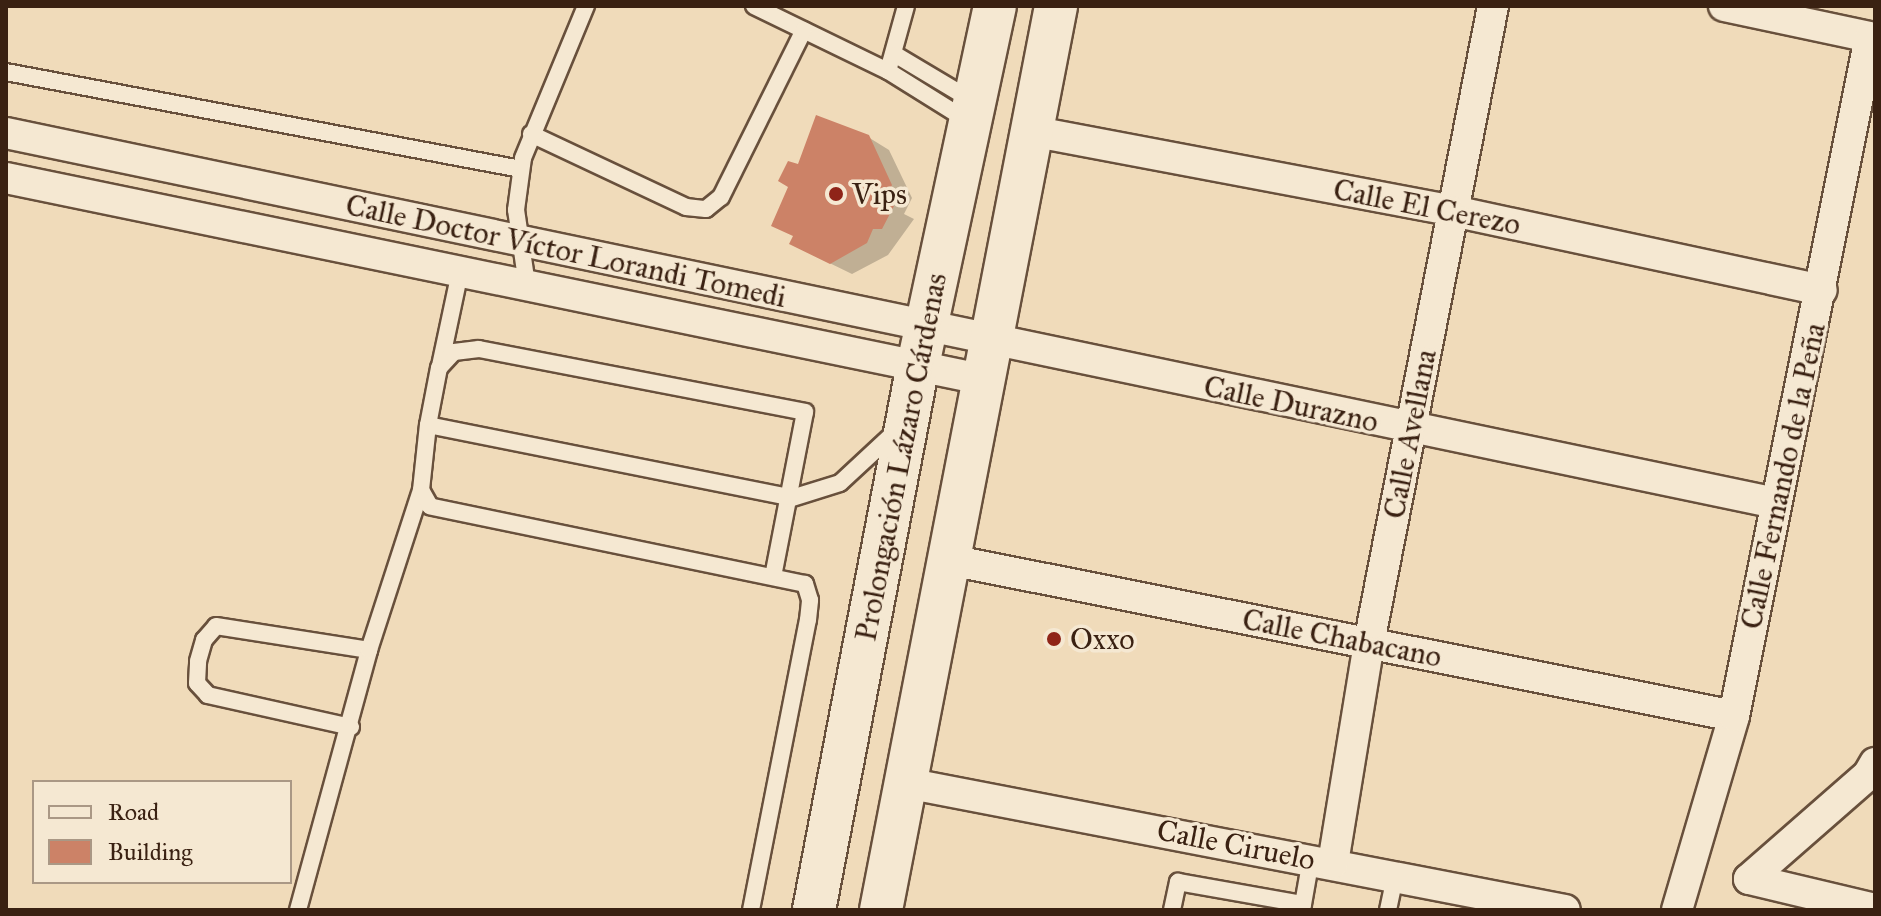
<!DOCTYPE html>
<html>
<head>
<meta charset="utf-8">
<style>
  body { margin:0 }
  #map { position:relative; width:1881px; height:916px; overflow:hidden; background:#f0dbba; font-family:"IM FELL Great Primer",serif }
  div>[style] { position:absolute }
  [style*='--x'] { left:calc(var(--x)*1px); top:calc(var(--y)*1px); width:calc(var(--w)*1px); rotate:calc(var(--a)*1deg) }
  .shadow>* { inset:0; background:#0003 }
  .building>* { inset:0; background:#cc8267 }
  .roads { filter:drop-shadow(2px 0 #68503c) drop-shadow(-2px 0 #68503c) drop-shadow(0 2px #68503c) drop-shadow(0 -2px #68503c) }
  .lane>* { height:16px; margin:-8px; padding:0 8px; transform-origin:8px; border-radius:8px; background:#f5e8d2 }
  .street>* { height:30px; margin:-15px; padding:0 15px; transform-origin:15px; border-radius:15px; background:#f5e8d2 }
  .secondary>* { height:42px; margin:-21px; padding:0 21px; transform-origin:21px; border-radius:21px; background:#f5e8d2 }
  .dots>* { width:22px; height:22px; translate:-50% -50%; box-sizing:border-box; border:4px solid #f5e8d2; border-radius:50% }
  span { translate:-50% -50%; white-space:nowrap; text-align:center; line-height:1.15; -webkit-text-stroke:7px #f5e8d2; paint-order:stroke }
  .poi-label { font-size:30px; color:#3a2112 }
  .left { translate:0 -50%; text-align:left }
  .street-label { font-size:30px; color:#3a2112 }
  .frame { position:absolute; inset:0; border:8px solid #3a2112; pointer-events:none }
  .legend { position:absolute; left:32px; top:780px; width:260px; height:104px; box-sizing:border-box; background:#f5e8d2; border:2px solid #aa9885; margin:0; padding:10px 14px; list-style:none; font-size:24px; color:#3a2112 }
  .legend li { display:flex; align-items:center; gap:16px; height:40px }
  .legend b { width:40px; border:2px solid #aa9885 }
</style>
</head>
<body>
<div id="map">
  <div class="shadow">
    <i style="clip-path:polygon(868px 137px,889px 150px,912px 198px,904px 214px,914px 219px,888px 255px,852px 274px,813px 255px,795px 237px,790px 186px,799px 167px)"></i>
  </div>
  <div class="building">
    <i style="clip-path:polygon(816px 115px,869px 135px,892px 185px,884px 201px,894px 206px,882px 229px,873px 229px,867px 243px,830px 264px,789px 244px,793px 236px,771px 226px,788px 187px,778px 181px,788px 161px,798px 164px)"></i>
  </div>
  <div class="roads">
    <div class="lane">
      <i style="--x:754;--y:6;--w:149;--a:25.9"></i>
      <i style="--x:888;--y:71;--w:67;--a:-74.5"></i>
      <i style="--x:896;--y:55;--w:90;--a:30.9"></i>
      <i style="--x:888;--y:71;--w:94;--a:32"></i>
      <i style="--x:6;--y:72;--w:524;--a:10.67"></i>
      <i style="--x:531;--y:134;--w:171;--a:25.2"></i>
      <i style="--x:686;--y:207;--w:20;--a:6"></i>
      <i style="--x:706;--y:209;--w:19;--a:-39"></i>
      <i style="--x:721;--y:197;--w:186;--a:-63.6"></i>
      <i style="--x:527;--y:285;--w:76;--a:-98.3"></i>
      <i style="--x:516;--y:210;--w:52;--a:-82.3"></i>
      <i style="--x:523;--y:158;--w:165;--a:-67.5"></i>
      <i style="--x:440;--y:366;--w:96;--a:-78"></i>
      <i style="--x:428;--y:425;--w:58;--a:-79.1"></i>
      <i style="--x:439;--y:368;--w:22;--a:-47"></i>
      <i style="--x:454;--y:352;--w:25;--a:-7"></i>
      <i style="--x:479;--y:349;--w:332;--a:10.9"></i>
      <i style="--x:805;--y:412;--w:167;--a:101"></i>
      <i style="--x:351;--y:727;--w:147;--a:-167.4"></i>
      <i style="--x:208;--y:695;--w:16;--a:-133"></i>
      <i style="--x:197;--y:683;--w:22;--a:-87"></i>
      <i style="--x:198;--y:661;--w:22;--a:-74"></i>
      <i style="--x:204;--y:640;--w:18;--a:-49"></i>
      <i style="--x:216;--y:626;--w:155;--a:8.9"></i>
      <i style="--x:298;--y:910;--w:270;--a:-74.7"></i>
      <i style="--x:369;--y:650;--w:168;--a:-72"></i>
      <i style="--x:751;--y:910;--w:296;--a:-78.9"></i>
      <i style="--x:808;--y:620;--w:20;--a:-84"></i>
      <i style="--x:810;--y:600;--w:17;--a:-107"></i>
      <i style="--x:805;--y:584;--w:383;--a:-168.3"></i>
      <i style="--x:430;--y:506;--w:18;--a:-119"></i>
      <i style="--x:421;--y:490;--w:65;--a:-83.9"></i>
      <i style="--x:428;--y:425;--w:371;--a:11.3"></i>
      <i style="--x:792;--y:498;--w:50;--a:-17.4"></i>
      <i style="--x:840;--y:483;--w:76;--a:-42.9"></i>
      <i style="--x:1172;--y:910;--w:29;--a:-78"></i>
      <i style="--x:1178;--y:882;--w:127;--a:10"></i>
      <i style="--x:1302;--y:910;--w:52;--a:-80"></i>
      <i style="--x:1388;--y:910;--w:35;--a:-78"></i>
    </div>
    <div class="street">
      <i style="--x:1724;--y:6;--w:154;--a:12"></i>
      <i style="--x:1031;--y:131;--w:430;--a:10.7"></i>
      <i style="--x:1453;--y:211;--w:377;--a:12.1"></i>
      <i style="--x:6;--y:133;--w:1807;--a:11.81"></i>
      <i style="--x:6;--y:178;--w:1001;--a:11.65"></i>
      <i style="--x:950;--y:560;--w:799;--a:11.25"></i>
      <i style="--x:906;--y:783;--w:671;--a:10.91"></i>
      <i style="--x:1333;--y:863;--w:223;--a:-80.7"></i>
      <i style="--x:1369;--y:643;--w:649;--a:-78.98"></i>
      <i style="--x:1749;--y:879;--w:158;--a:-41.2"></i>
      <i style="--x:1868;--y:775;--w:14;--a:-60"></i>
      <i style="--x:1749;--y:879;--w:130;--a:13.4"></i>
      <i style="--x:1677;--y:910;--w:202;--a:-73.6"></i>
      <i style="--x:1734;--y:716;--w:692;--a:-78.67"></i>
    </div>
    <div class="secondary">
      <i style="--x:814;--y:910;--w:555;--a:-79.2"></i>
      <i style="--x:918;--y:365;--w:367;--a:-77.9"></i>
      <i style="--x:881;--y:910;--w:921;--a:-79.04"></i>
    </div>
  </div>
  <div class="dots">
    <i style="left:836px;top:194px;background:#8f2418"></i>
    <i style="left:1054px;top:639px;background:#8f2418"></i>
  </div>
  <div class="poi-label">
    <span class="left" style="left:852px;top:194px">Vips</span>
    <span class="left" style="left:1070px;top:639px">Oxxo</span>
  </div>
  <div class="street-label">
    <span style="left:1427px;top:207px;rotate:11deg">Calle El Cerezo</span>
    <span style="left:566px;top:251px;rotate:12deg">Calle Doctor Víctor Lorandi Tomedi</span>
    <span style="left:1291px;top:404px;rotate:12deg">Calle Durazno</span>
    <span style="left:1410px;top:434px;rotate:-79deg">Calle Avellana</span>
    <span style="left:901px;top:457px;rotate:-79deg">Prolongación Lázaro Cárdenas</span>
    <span style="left:1783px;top:476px;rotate:-78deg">Calle Fernando de la Peña</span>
    <span style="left:1342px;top:638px;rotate:11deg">Calle Chabacano</span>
    <span style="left:1236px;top:845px;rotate:11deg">Calle Ciruelo</span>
  </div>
  <div class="frame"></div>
  <ul class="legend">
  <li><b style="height:10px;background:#f5e8d2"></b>Road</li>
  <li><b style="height:22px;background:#cc8267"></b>Building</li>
  </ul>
</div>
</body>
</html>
